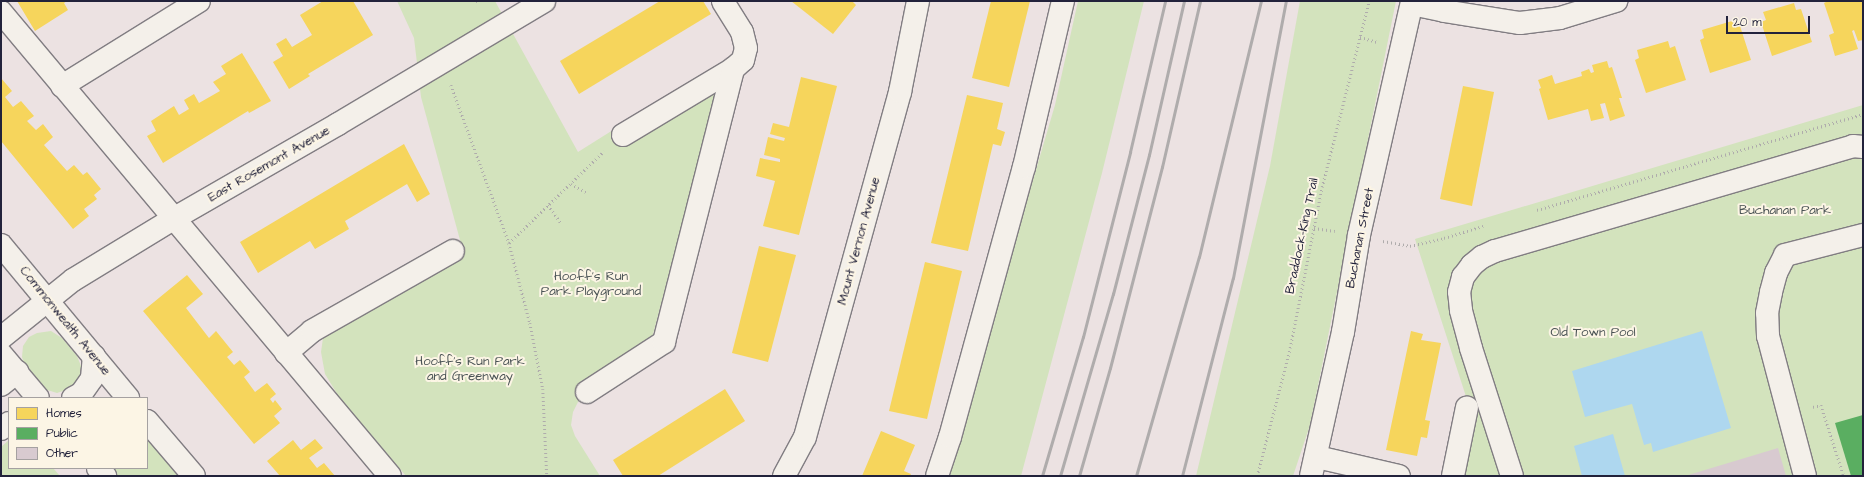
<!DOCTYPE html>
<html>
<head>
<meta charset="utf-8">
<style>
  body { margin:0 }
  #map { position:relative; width:1864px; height:477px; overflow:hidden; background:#ece2e2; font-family:"Architects Daughter",sans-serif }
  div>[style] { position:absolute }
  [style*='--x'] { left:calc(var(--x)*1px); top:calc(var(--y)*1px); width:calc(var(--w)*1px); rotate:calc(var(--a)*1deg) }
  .green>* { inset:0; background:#d3e3bd }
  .water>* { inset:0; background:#aed7ef }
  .homes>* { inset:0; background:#f6d55c }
  .public>* { inset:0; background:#5aae61 }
  .building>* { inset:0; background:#d8cad0 }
  .path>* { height:2.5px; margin-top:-1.25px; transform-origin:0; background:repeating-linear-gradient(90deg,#afacac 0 1px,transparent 0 4px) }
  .roads { filter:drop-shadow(1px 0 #817d82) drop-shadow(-1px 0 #817d82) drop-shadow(0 1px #817d82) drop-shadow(0 -1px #817d82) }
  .minor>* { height:22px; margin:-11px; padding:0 11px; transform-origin:11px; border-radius:11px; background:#f4f0ea }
  .rail>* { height:3px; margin:-1.5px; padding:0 1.5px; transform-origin:1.5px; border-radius:1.5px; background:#afacac }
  span { translate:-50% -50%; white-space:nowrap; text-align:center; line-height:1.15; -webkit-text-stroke:4px #fcf5e5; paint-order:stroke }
  .street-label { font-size:13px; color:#22223b }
  .park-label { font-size:13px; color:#495254 }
  .frame { position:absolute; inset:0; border:2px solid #22223b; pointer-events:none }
  .legend { position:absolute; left:8px; top:397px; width:140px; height:72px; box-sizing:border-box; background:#fcf5e5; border:1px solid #a5a1a1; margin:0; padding:5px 7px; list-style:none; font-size:12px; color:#22223b }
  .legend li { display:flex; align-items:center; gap:8px; height:20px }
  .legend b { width:20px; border:1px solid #a5a1a1 }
  .scale { position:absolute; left:1726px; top:16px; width:84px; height:18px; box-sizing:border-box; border:2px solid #22223b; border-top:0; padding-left:5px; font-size:12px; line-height:14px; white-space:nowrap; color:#22223b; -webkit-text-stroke:3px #fcf5e5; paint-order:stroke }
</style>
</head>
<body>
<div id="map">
  <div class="green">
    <i style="clip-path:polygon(397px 1px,495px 1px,578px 152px,613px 130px,718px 89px,651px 342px,575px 391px,580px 398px,573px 412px,571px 425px,575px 436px,600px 476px,406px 476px,339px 397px,325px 374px,321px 352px,323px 338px,326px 333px,463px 251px,421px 97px,414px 38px)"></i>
    <i style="clip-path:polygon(1078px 1px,1144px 1px,1102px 173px,1021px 476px,946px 476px,1055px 105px)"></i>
    <i style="clip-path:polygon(1300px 1px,1396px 1px,1310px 425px,1293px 476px,1196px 476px,1270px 166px)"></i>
    <i style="clip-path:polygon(1863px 105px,1863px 476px,1461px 476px,1471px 412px,1415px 239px)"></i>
    <i style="clip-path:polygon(51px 331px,62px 338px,77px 356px,81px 366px,80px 377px,74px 385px,66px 390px,57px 393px,44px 389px,25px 367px,22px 357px,23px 346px,29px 337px,37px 333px)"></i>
    <i style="clip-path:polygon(147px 439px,178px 476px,116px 476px,109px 468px,147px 468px)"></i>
    <i style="clip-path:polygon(9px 440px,9px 468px,53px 468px,60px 476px,1px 476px,1px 447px)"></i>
  </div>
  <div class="water">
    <i style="clip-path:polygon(1702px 331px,1731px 428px,1653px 452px,1651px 443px,1644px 445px,1632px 404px,1585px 417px,1572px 371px)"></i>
    <i style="clip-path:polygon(1613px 434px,1625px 476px,1582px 476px,1574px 446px)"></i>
  </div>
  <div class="homes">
    <i style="clip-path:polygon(17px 1px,67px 1px,64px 3px,68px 10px,35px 31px)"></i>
    <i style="clip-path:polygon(323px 1px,353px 1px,373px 35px,308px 74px,310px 76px,289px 89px,273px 62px,283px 56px,276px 44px,286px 38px,292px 47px,312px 35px,300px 15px)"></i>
    <i style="clip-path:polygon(660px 1px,703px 1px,711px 14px,579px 94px,560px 61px)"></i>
    <i style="clip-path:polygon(791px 1px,852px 1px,856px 5px,833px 34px)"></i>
    <i style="clip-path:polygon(991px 1px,1030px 1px,1009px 87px,972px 78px)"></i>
    <i style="clip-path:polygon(1828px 1px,1863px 1px,1863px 40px,1858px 41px,1854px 30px,1852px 31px,1858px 49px,1835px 56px,1829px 35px,1834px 33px,1824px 3px)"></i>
    <i style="clip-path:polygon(1794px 3px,1796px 10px,1801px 9px,1812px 42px,1772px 56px,1761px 22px,1766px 20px,1763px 12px)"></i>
    <i style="clip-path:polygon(1732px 21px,1735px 28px,1740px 26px,1751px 60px,1710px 73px,1700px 40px,1704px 38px,1702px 30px)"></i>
    <i style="clip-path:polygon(1668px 41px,1670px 48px,1675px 46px,1686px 80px,1646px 93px,1635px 60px,1639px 58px,1637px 50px)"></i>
    <i style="clip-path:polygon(242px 53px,271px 101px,249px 113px,248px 111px,163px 163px,147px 136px,156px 131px,151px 121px,174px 106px,179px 115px,189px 109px,184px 100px,194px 94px,199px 103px,220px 91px,213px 82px,226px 74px,221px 66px)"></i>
    <i style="clip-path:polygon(1607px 61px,1609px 68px,1612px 67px,1622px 98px,1619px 98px,1625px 116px,1610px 121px,1605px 103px,1600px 104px,1604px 118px,1591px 121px,1588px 109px,1548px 120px,1539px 89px,1541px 88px,1538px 80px,1552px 75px,1555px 84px,1582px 76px,1581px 72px,1589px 69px,1591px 73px,1594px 72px,1592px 65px)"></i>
    <i style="clip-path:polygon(801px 77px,837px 86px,799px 235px,763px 226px,775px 181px,756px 176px,760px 158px,780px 162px,780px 159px,764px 155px,768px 137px,784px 141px,785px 138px,770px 134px,773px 123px,789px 127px)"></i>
    <i style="clip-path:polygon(1px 78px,12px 91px,5px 97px,13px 107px,21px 101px,34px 116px,27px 121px,36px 130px,43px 124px,53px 137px,44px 145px,67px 171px,74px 165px,83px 175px,87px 172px,101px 189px,94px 195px,97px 199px,84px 209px,89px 216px,73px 229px,1px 141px)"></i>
    <i style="clip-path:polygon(1463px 86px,1494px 92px,1472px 206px,1440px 199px)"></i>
    <i style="clip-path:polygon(967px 95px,1003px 103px,997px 129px,1005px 132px,1001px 146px,993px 144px,968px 251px,931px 243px)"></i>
    <i style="clip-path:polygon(404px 144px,430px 194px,417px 202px,407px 184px,345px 221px,349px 229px,315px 249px,310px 241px,258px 273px,240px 242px)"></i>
    <i style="clip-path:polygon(759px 246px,796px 255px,768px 362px,732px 353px)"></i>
    <i style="clip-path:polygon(925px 262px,962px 271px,927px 419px,889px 411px)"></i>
    <i style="clip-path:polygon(187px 275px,203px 294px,186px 308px,209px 338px,216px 331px,233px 352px,227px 357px,234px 365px,240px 360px,250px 372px,244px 377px,255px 392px,267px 383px,276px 394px,270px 399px,273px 403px,275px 400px,282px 409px,274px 416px,280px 423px,254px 444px,143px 311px)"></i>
    <i style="clip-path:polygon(1411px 331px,1423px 334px,1421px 340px,1441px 343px,1425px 420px,1430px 421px,1427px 438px,1421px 437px,1417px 456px,1386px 450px)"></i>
    <i style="clip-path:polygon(725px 389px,745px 421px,658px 476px,623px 476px,613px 460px)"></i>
    <i style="clip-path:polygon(881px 431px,915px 445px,904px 471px,911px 474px,910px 476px,862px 476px)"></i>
    <i style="clip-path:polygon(315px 439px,323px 448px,309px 458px,317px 468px,324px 463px,335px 476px,280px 476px,267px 461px,293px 440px,301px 450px)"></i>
  </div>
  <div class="public">
    <i style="clip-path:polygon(1863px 415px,1863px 476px,1851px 476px,1835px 423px)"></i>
  </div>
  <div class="building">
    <i style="clip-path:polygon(1778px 448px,1786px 476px,1685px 476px)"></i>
  </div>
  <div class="path">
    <i style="--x:477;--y:1;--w:3;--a:45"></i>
    <i style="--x:1360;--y:37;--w:18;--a:16"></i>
    <i style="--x:451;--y:85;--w:168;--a:69.8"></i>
    <i style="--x:509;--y:243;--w:83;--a:75.3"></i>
    <i style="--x:530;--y:323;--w:67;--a:78.9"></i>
    <i style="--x:543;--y:389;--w:87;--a:87.4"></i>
    <i style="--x:571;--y:184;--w:17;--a:28"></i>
    <i style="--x:548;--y:205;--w:22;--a:54"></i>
    <i style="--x:1537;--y:210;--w:340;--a:-16.4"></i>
    <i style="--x:1314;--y:228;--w:21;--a:8"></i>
    <i style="--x:1383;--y:241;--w:27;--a:10"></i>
    <i style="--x:1410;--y:246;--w:35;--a:-13"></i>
    <i style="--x:1444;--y:238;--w:41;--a:-17.1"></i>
    <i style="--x:509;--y:243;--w:132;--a:-44.1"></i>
    <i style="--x:1813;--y:407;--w:8;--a:-14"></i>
    <i style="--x:1821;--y:405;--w:75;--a:72.1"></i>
    <i style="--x:1257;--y:476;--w:132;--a:-75.5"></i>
    <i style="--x:1290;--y:348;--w:164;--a:-78.8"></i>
    <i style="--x:1322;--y:187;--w:192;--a:-75.8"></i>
  </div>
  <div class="roads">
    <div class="minor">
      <i style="--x:1412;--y:4;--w:33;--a:12"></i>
      <i style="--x:1444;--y:11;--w:77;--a:9"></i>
      <i style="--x:1520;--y:23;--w:40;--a:-7.1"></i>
      <i style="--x:1560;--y:18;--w:59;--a:-16.9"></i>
      <i style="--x:1;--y:12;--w:605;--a:50.02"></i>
      <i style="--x:62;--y:86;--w:161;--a:-31.8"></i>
      <i style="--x:623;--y:135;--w:128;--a:-31"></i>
      <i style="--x:733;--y:69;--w:13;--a:-42"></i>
      <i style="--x:743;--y:60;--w:12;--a:-76"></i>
      <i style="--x:746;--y:48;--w:16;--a:-104"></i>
      <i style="--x:742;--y:32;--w:36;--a:-122"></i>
      <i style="--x:1;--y:245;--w:199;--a:50.3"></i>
      <i style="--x:1;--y:338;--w:92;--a:-38.9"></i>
      <i style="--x:73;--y:280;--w:117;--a:-31.4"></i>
      <i style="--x:173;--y:219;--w:190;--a:-29.9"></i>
      <i style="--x:338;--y:124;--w:240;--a:-30.8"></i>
      <i style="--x:286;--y:353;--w:34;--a:-40"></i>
      <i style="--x:312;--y:331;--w:162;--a:-29.6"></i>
      <i style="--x:1;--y:354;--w:57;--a:49.9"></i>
      <i style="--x:1;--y:385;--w:21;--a:-39"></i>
      <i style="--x:587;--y:392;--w:92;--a:-33"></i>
      <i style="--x:664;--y:342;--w:282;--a:-75.8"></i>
      <i style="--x:73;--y:398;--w:9;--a:-27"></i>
      <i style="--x:81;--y:394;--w:19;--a:-55"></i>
      <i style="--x:92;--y:378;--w:22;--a:-85"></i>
      <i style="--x:147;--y:421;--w:72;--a:49.5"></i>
      <i style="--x:1;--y:429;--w:10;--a:-37"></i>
      <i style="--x:1317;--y:457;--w:84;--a:13"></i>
      <i style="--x:98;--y:468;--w:11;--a:49"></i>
      <i style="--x:784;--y:476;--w:44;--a:-61.7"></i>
      <i style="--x:805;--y:437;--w:358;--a:-74.6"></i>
      <i style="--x:900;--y:92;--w:93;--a:-78.8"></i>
      <i style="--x:937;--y:476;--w:41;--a:-71.6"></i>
      <i style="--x:950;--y:437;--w:280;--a:-74.7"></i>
      <i style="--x:1024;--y:167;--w:171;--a:-76.8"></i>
      <i style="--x:1311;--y:476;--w:148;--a:-77.5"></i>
      <i style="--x:1343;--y:332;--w:98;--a:-80.6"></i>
      <i style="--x:1359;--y:235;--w:240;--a:-77.2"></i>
      <i style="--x:1453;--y:476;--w:70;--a:-78.5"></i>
      <i style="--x:1512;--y:476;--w:134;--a:-107.8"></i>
      <i style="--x:1471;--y:348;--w:39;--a:-105"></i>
      <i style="--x:1461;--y:310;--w:18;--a:-96"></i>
      <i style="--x:1459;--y:292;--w:16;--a:-75"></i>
      <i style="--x:1463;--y:277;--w:15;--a:-53"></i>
      <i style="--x:1472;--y:265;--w:13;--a:-39"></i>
      <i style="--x:1482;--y:257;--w:14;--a:-25"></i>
      <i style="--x:1495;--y:251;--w:373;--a:-16.3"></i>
      <i style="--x:1853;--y:146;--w:10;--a:6"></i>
      <i style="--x:1805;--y:476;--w:145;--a:-104.8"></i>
      <i style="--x:1768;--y:336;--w:23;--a:-92"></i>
      <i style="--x:1767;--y:313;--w:21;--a:-79"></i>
      <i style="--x:1771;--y:292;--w:20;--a:-75"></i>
      <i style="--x:1776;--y:273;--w:20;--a:-63"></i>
      <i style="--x:1785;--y:255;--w:81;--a:-14.4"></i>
    </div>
  </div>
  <div class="rail">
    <i style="--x:1042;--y:476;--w:145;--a:-73.6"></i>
    <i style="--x:1083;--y:337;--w:191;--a:-75.7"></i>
    <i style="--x:1130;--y:152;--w:155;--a:-76.9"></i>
    <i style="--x:1060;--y:476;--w:190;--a:-73.8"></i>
    <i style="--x:1113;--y:294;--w:144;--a:-75.5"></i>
    <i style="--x:1149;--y:155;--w:158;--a:-77.2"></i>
    <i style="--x:1079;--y:476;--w:112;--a:-74"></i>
    <i style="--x:1110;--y:368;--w:208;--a:-75.5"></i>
    <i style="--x:1162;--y:167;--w:170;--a:-77.1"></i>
    <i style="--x:1136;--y:476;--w:228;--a:-74"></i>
    <i style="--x:1199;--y:257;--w:263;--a:-76.4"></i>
    <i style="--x:1182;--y:476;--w:204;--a:-75.6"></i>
    <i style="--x:1233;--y:278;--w:282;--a:-79.2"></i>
  </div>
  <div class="street-label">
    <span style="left:269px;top:164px;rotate:-30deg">East Rosemont Avenue</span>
    <span style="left:1302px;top:236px;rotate:-78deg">Braddock-King Trail</span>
    <span style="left:1360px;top:238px;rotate:-79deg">Buchanan Street</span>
    <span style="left:859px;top:241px;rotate:-75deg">Mount Vernon Avenue</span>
    <span style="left:65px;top:321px;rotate:51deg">Commonwealth Avenue</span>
  </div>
  <div class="park-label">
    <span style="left:1785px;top:210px">Buchanan Park</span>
    <span style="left:591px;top:284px">Hooff's Run<br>Park Playground</span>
    <span style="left:1593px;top:332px">Old Town Pool</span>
    <span style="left:470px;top:369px">Hooff's Run Park<br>and Greenway</span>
  </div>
  <div class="frame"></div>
  <ul class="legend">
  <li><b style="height:11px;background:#f6d55c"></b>Homes</li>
  <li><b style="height:11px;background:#5aae61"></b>Public</li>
  <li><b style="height:11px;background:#d8cad0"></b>Other</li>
  </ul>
  <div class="scale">20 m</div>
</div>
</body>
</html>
